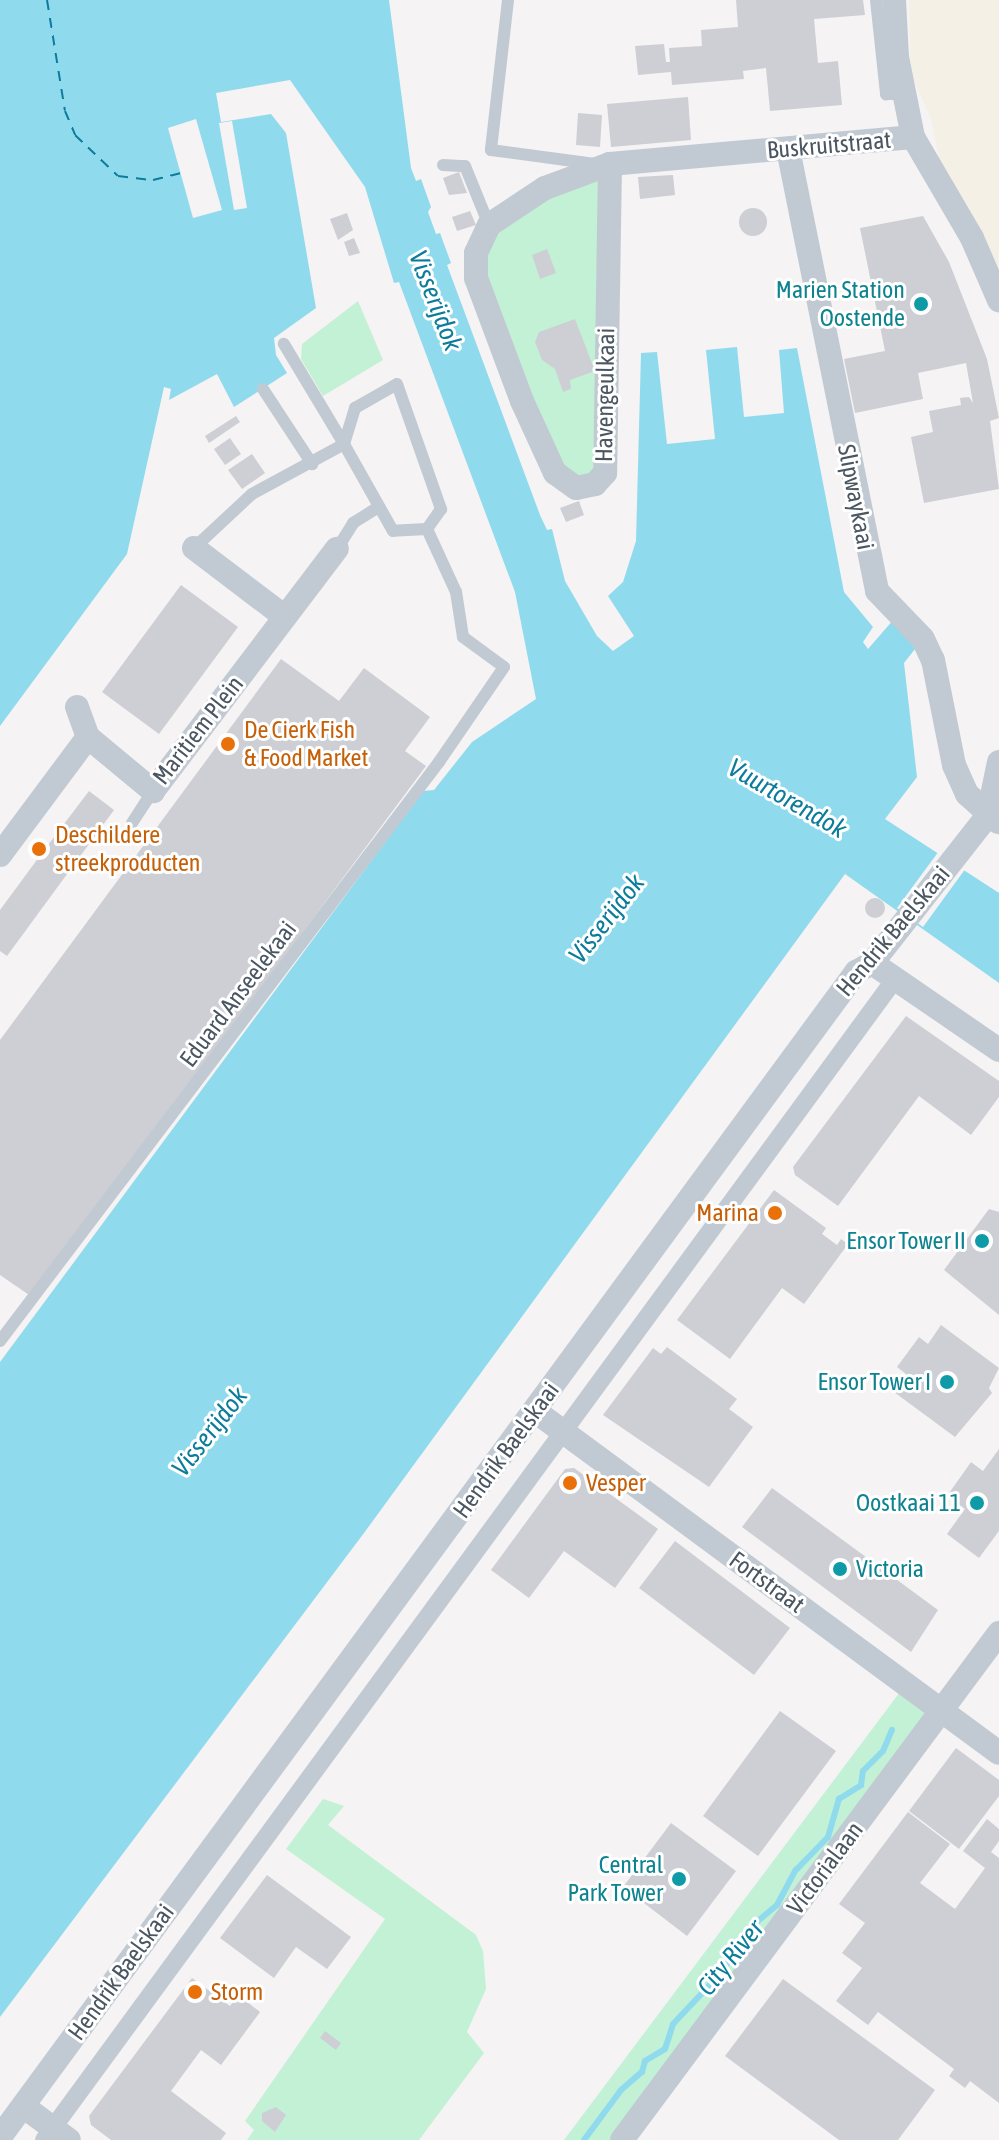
<!DOCTYPE html>
<html>
<head>
<meta charset="utf-8">
<style>
  body { margin:0 }
  #map { position:relative; width:999px; height:2140px; overflow:hidden; background:#f5f3f3; font-family:"Asap Condensed",sans-serif }
  div>[style] { position:absolute }
  [style*='--x'] { left:calc(var(--x)*1px); top:calc(var(--y)*1px); width:calc(var(--w)*1px); rotate:calc(var(--a)*1deg) }
  .green>* { inset:0; background:#c3f1d5 }
  .sand>* { inset:0; background:#f5f0e5 }
  .water>* { inset:0; background:#90daee }
  .pier>* { inset:0; background:#f5f3f3 }
  .stream>* { height:6px; margin:-3px; padding:0 3px; transform-origin:3px; border-radius:3px; background:#90daee }
  .ferry>* { height:2px; margin-top:-1px; transform-origin:0; background:repeating-linear-gradient(90deg,#0c7c9b 0 10px,transparent 0 18px) }
  .building>* { inset:0; background:#cdcfd5 }
  .round { border-radius:50% }
  .service>* { height:12px; margin:-6px; padding:0 6px; transform-origin:6px; border-radius:6px; background:#c1cad2 }
  .pedestrian>* { height:18px; margin:-9px; padding:0 9px; transform-origin:9px; border-radius:9px; background:#c1cad2 }
  .minor>* { height:24px; margin:-12px; padding:0 12px; transform-origin:12px; border-radius:12px; background:#c1cad2 }
  .dots>* { width:22px; height:22px; translate:-50% -50%; box-sizing:border-box; border:4px solid #fff; border-radius:50% }
  span { translate:-50% -50%; white-space:nowrap; text-align:center; line-height:1.15; -webkit-text-stroke:6px #fff; paint-order:stroke }
  .street-label { font-size:24px; color:#4a5661 }
  .culture-label { font-size:24px; color:#0d838f }
  .right { translate:-100% -50%; text-align:right }
  .left { translate:0 -50%; text-align:left }
  .food-label { font-size:24px; color:#c56008 }
  .water-label { font-size:26px; color:#0c7c9b; font-style:italic }
</style>
</head>
<body>
<div id="map">
  <div class="green">
    <i style="clip-path:polygon(601px 174px,593px 478px,581px 480px,550px 453px,483px 275px,489px 241px,504px 221px)"></i>
    <i style="clip-path:polygon(358px 301px,383px 360px,323px 396px,301px 359px,302px 344px)"></i>
    <i style="clip-path:polygon(900px 1692px,932px 1715px,613px 2140px,564px 2140px)"></i>
    <i style="clip-path:polygon(323px 1799px,344px 1806px,328px 1825px,476px 1935px,483px 1951px,486px 1989px,467px 2032px,484px 2053px,419px 2140px,247px 2140px,254px 2130px,245px 2121px,385px 1919px,286px 1849px)"></i>
  </div>
  <div class="sand">
    <i style="clip-path:polygon(909px 0,999px 0,999px 268px,941px 170px,931px 119px,911px 73px)"></i>
  </div>
  <div class="water">
    <i style="clip-path:polygon(0 0,389px 0,411px 168px,416px 181px,421px 179px,431px 207px,428px 212px,436px 234px,440px 233px,451px 263px,447px 265px,540px 515px,547px 530px,552px 529px,565px 581px,597px 636px,613px 651px,634px 636px,608px 596px,623px 582px,636px 541px,641px 353px,657px 352px,667px 444px,715px 439px,706px 350px,737px 347px,744px 417px,784px 413px,779px 350px,797px 348px,844px 592px,873px 627px,863px 642px,868px 649px,894px 619px,919px 644px,904px 663px,917px 777px,885px 819px,999px 893px,999px 983px,845px 874px,364px 1533px,0 2017px,0 1362px,423px 791px,434px 790px,472px 742px,536px 699px,515px 592px,399px 282px,394px 283px,365px 187px,290px 80px,216px 93px,221px 122px,271px 114px,286px 133px,316px 308px,274px 338px,276px 355px,287px 373px,234px 407px,217px 374px,169px 400px,171px 389px,164px 387px,127px 554px,0 726px)"></i>
  </div>
  <div class="pier">
    <i style="clip-path:polygon(196px 119px,222px 210px,193px 218px,168px 128px)"></i>
    <i style="clip-path:polygon(232px 121px,247px 208px,234px 210px,219px 123px)"></i>
    <i style="clip-path:polygon(939px 851px,966px 868px,923px 927px,897px 908px)"></i>
  </div>
  <div class="stream">
    <i style="--x:584;--y:2140;--w:62;--a:-53.5"></i>
    <i style="--x:621;--y:2090;--w:28;--a:-41"></i>
    <i style="--x:642;--y:2072;--w:11;--a:-75"></i>
    <i style="--x:645;--y:2061;--w:23;--a:-31"></i>
    <i style="--x:665;--y:2049;--w:26;--a:-72"></i>
    <i style="--x:673;--y:2024;--w:73;--a:-46.7"></i>
    <i style="--x:723;--y:1971;--w:46;--a:-60.1"></i>
    <i style="--x:746;--y:1931;--w:40;--a:-40"></i>
    <i style="--x:777;--y:1905;--w:40;--a:-62"></i>
    <i style="--x:796;--y:1870;--w:46;--a:-45.9"></i>
    <i style="--x:828;--y:1837;--w:40;--a:-74"></i>
    <i style="--x:839;--y:1799;--w:26;--a:-32"></i>
    <i style="--x:861;--y:1785;--w:14;--a:-82"></i>
    <i style="--x:863;--y:1771;--w:28;--a:-45"></i>
    <i style="--x:883;--y:1751;--w:23;--a:-67"></i>
  </div>
  <div class="ferry">
    <i style="--x:47;--y:0;--w:112;--a:80.8"></i>
    <i style="--x:65;--y:111;--w:26;--a:67"></i>
    <i style="--x:75;--y:135;--w:59;--a:43.6"></i>
    <i style="--x:118;--y:176;--w:35;--a:7"></i>
    <i style="--x:153;--y:180;--w:29;--a:-14"></i>
  </div>
  <div class="building">
    <i style="clip-path:polygon(736px 0,863px 0,865px 15px,814px 19px,818px 63px,838px 61px,842px 105px,770px 111px,766px 68px,743px 71px,744px 79px,672px 85px,671px 72px,638px 75px,635px 46px,664px 44px,666px 62px,670px 62px,669px 48px,702px 46px,701px 30px,738px 27px)"></i>
    <i style="clip-path:polygon(688px 97px,691px 140px,611px 147px,607px 104px)"></i>
    <i style="clip-path:polygon(578px 113px,602px 115px,600px 147px,576px 145px)"></i>
    <i style="clip-path:polygon(459px 172px,467px 193px,449px 195px,443px 178px)"></i>
    <i style="clip-path:polygon(673px 175px,675px 195px,640px 199px,638px 177px)"></i>
    <i class="round" style="left:739px;top:208px;width:28px;height:28px"></i>
    <i style="clip-path:polygon(470px 211px,476px 225px,457px 231px,452px 217px)"></i>
    <i style="clip-path:polygon(347px 213px,353px 230px,338px 240px,330px 219px)"></i>
    <i style="clip-path:polygon(923px 216px,949px 262px,987px 359px,999px 418px,990px 421px,999px 489px,924px 503px,911px 437px,933px 432px,929px 411px,961px 405px,960px 398px,969px 397px,973px 403px,966px 363px,918px 373px,923px 399px,855px 413px,844px 359px,885px 351px,860px 228px)"></i>
    <i style="clip-path:polygon(354px 238px,360px 253px,349px 256px,344px 242px)"></i>
    <i style="clip-path:polygon(547px 249px,556px 273px,540px 279px,532px 255px)"></i>
    <i style="clip-path:polygon(575px 319px,595px 371px,570px 380px,571px 389px,563px 392px,555px 369px,542px 360px,535px 342px,539px 332px)"></i>
    <i style="clip-path:polygon(236px 416px,240px 422px,209px 443px,205px 436px)"></i>
    <i style="clip-path:polygon(230px 438px,241px 454px,225px 465px,214px 449px)"></i>
    <i style="clip-path:polygon(252px 454px,265px 473px,242px 489px,228px 470px)"></i>
    <i style="clip-path:polygon(579px 501px,584px 515px,566px 522px,560px 508px)"></i>
    <i style="clip-path:polygon(181px 585px,238px 627px,159px 734px,102px 692px)"></i>
    <i style="clip-path:polygon(281px 659px,339px 701px,364px 668px,430px 717px,405px 751px,426px 766px,32px 1297px,0 1275px,0 1040px)"></i>
    <i style="clip-path:polygon(89px 791px,114px 810px,7px 956px,0 951px,0 910px,39px 857px,34px 853px,40px 845px,45px 849px)"></i>
    <i class="round" style="left:865px;top:898px;width:20px;height:20px"></i>
    <i style="clip-path:polygon(906px 1016px,999px 1081px,999px 1097px,971px 1135px,919px 1096px,838px 1206px,795px 1175px,793px 1167px)"></i>
    <i style="clip-path:polygon(774px 1190px,826px 1228px,822px 1234px,837px 1245px,841px 1239px,848px 1244px,804px 1304px,782px 1288px,730px 1359px,677px 1320px)"></i>
    <i style="clip-path:polygon(989px 1209px,999px 1212px,999px 1315px,944px 1270px)"></i>
    <i style="clip-path:polygon(941px 1325px,999px 1368px,989px 1388px,992px 1393px,955px 1437px,894px 1392px,906px 1374px,897px 1367px,919px 1337px,928px 1344px)"></i>
    <i style="clip-path:polygon(667px 1347px,737px 1399px,729px 1409px,753px 1427px,709px 1487px,603px 1415px,653px 1348px,661px 1354px)"></i>
    <i style="clip-path:polygon(999px 1449px,999px 1531px,979px 1558px,947px 1534px,965px 1509px,947px 1496px,971px 1462px,983px 1471px)"></i>
    <i style="clip-path:polygon(574px 1468px,658px 1529px,615px 1588px,564px 1551px,529px 1598px,491px 1570px,565px 1469px)"></i>
    <i style="clip-path:polygon(772px 1488px,938px 1610px,911px 1652px,742px 1527px)"></i>
    <i style="clip-path:polygon(675px 1541px,790px 1628px,754px 1675px,639px 1588px)"></i>
    <i style="clip-path:polygon(780px 1711px,836px 1751px,758px 1856px,703px 1816px)"></i>
    <i style="clip-path:polygon(956px 1748px,999px 1780px,999px 1796px,959px 1849px,909px 1811px)"></i>
    <i style="clip-path:polygon(908px 1812px,950px 1844px,920px 1883px,955px 1909px,985px 1868px,963px 1851px,987px 1819px,999px 1829px,999px 1841px,991px 1852px,999px 1858px,999px 2103px,970px 2081px,965px 2088px,949px 2076px,954px 2069px,878px 2012px,868px 2025px,836px 2001px,862px 1968px,842px 1953px,865px 1923px,839px 1904px)"></i>
    <i style="clip-path:polygon(671px 1823px,736px 1871px,687px 1936px,623px 1887px)"></i>
    <i style="clip-path:polygon(267px 1875px,351px 1937px,327px 1969px,296px 1947px,274px 1978px,220px 1938px)"></i>
    <i style="clip-path:polygon(192px 1978px,230px 2006px,238px 1995px,260px 2012px,221px 2065px,201px 2050px,171px 2091px,226px 2133px,221px 2140px,111px 2140px,91px 2125px,89px 2116px)"></i>
    <i style="clip-path:polygon(783px 1979px,935px 2090px,898px 2140px,839px 2140px,725px 2056px)"></i>
    <i style="clip-path:polygon(325px 2031px,341px 2043px,336px 2050px,320px 2038px)"></i>
    <i style="clip-path:polygon(276px 2107px,286px 2115px,275px 2132px,262px 2121px,262px 2113px)"></i>
  </div>
  <div class="service">
    <i style="--x:508;--y:0;--w:151;--a:96.5"></i>
    <i style="--x:491;--y:150;--w:105;--a:7.7"></i>
    <i style="--x:876;--y:0;--w:95;--a:83.9"></i>
    <i style="--x:886;--y:94;--w:17;--a:0"></i>
    <i style="--x:443;--y:165;--w:22;--a:3"></i>
    <i style="--x:465;--y:166;--w:64;--a:67.9"></i>
    <i style="--x:397;--y:384;--w:133;--a:70.6"></i>
    <i style="--x:441;--y:509;--w:24;--a:125"></i>
    <i style="--x:427;--y:529;--w:34;--a:177"></i>
    <i style="--x:393;--y:531;--w:100;--a:-119.4"></i>
    <i style="--x:344;--y:444;--w:38;--a:-73"></i>
    <i style="--x:355;--y:408;--w:48;--a:-29.7"></i>
    <i style="--x:263;--y:389;--w:90;--a:56.8"></i>
    <i style="--x:194;--y:548;--w:79;--a:-43"></i>
    <i style="--x:252;--y:494;--w:105;--a:-28.5"></i>
    <i style="--x:344;--y:444;--w:117;--a:-121"></i>
    <i style="--x:337;--y:549;--w:31;--a:-58"></i>
    <i style="--x:353;--y:523;--w:28;--a:-32"></i>
    <i style="--x:132;--y:823;--w:38;--a:-57"></i>
    <i style="--x:0;--y:1341;--w:727;--a:-52.83"></i>
    <i style="--x:439;--y:762;--w:115;--a:-55.6"></i>
    <i style="--x:504;--y:667;--w:51;--a:-143.8"></i>
    <i style="--x:463;--y:637;--w:46;--a:-98.8"></i>
    <i style="--x:456;--y:592;--w:69;--a:-114.7"></i>
  </div>
  <div class="pedestrian">
    <i style="--x:44;--y:2140;--w:1439;--a:-53.76"></i>
  </div>
  <div class="minor">
    <i style="--x:894;--y:0;--w:57;--a:87"></i>
    <i style="--x:897;--y:57;--w:82;--a:78.7"></i>
    <i style="--x:913;--y:137;--w:117;--a:59.7"></i>
    <i style="--x:972;--y:238;--w:68;--a:66.5"></i>
    <i style="--x:788;--y:149;--w:451;--a:78.6"></i>
    <i style="--x:877;--y:591;--w:66;--a:46.2"></i>
    <i style="--x:923;--y:639;--w:23;--a:65"></i>
    <i style="--x:933;--y:660;--w:107;--a:78.7"></i>
    <i style="--x:954;--y:765;--w:32;--a:66"></i>
    <i style="--x:967;--y:794;--w:42;--a:42.1"></i>
    <i style="--x:610;--y:164;--w:309;--a:90.9"></i>
    <i style="--x:605;--y:473;--w:15;--a:132"></i>
    <i style="--x:595;--y:484;--w:19;--a:168"></i>
    <i style="--x:576;--y:488;--w:26;--a:-144"></i>
    <i style="--x:555;--y:473;--w:79;--a:-114.6"></i>
    <i style="--x:522;--y:401;--w:131;--a:-110.5"></i>
    <i style="--x:476;--y:278;--w:25;--a:-90"></i>
    <i style="--x:476;--y:253;--w:31;--a:-65"></i>
    <i style="--x:489;--y:225;--w:67;--a:-33.5"></i>
    <i style="--x:545;--y:188;--w:69;--a:-20.3"></i>
    <i style="--x:610;--y:164;--w:304;--a:-5.1"></i>
    <i style="--x:194;--y:548;--w:114;--a:37.2"></i>
    <i style="--x:77;--y:707;--w:32;--a:70"></i>
    <i style="--x:88;--y:737;--w:85;--a:39.7"></i>
    <i style="--x:153;--y:791;--w:304;--a:-52.8"></i>
    <i style="--x:0;--y:855;--w:147;--a:-53.3"></i>
    <i style="--x:872;--y:963;--w:154;--a:34.4"></i>
    <i style="--x:535;--y:1411;--w:576;--a:36.39"></i>
    <i style="--x:23;--y:2106;--w:57;--a:36.5"></i>
    <i style="--x:0;--y:2137;--w:1446;--a:-53.69"></i>
    <i style="--x:856;--y:972;--w:18;--a:-29"></i>
    <i style="--x:872;--y:963;--w:188;--a:-51.9"></i>
    <i style="--x:988;--y:815;--w:54;--a:-78.3"></i>
    <i style="--x:622;--y:2140;--w:632;--a:-53.37"></i>
  </div>
  <div class="dots">
    <i style="left:921px;top:304px;background:#0f9aa8"></i>
    <i style="left:228px;top:744px;background:#e8710a"></i>
    <i style="left:39px;top:849px;background:#e8710a"></i>
    <i style="left:775px;top:1213px;background:#e8710a"></i>
    <i style="left:982px;top:1241px;background:#0f9aa8"></i>
    <i style="left:947px;top:1382px;background:#0f9aa8"></i>
    <i style="left:570px;top:1483px;background:#e8710a"></i>
    <i style="left:977px;top:1503px;background:#0f9aa8"></i>
    <i style="left:840px;top:1569px;background:#0f9aa8"></i>
    <i style="left:679px;top:1879px;background:#0f9aa8"></i>
    <i style="left:195px;top:1992px;background:#e8710a"></i>
  </div>
  <div class="street-label">
    <span style="left:829px;top:145px;rotate:-5deg">Buskruitstraat</span>
    <span style="left:605px;top:395px;rotate:-89deg">Havengeulkaai</span>
    <span style="left:856px;top:497px;rotate:79deg">Slipwaykaai</span>
    <span style="left:198px;top:730px;rotate:-52deg">Maritiem Plein</span>
    <span style="left:893px;top:931px;rotate:-50deg">Hendrik Baelskaai</span>
    <span style="left:238px;top:994px;rotate:-53deg">Eduard Anseelekaai</span>
    <span style="left:506px;top:1450px;rotate:-54deg">Hendrik Baelskaai</span>
    <span style="left:767px;top:1582px;rotate:36deg">Fortstraat</span>
    <span style="left:825px;top:1868px;rotate:-53deg">Victorialaan</span>
    <span style="left:121px;top:1972px;rotate:-54deg">Hendrik Baelskaai</span>
  </div>
  <div class="culture-label">
    <span class="right" style="left:905px;top:304px">Marien Station<br>Oostende</span>
    <span class="right" style="left:966px;top:1241px">Ensor Tower II</span>
    <span class="right" style="left:931px;top:1382px">Ensor Tower I</span>
    <span class="right" style="left:961px;top:1503px">Oostkaai 11</span>
    <span class="left" style="left:856px;top:1569px">Victoria</span>
    <span class="right" style="left:663px;top:1879px">Central<br>Park Tower</span>
  </div>
  <div class="food-label">
    <span class="left" style="left:244px;top:744px">De Cierk Fish<br>&amp; Food Market</span>
    <span class="left" style="left:55px;top:849px">Deschildere<br>streekproducten</span>
    <span class="right" style="left:759px;top:1213px">Marina</span>
    <span class="left" style="left:586px;top:1483px">Vesper</span>
    <span class="left" style="left:211px;top:1992px">Storm</span>
  </div>
  <div class="water-label">
    <span style="left:435px;top:301px;rotate:69deg">Visserijdok</span>
    <span style="left:787px;top:799px;rotate:30deg">Vuurtorendok</span>
    <span style="left:607px;top:919px;rotate:-52deg">Visserijdok</span>
    <span style="left:210px;top:1432px;rotate:-52deg">Visserijdok</span>
    <span style="left:731px;top:1958px;rotate:-51deg">City River</span>
  </div>
</div>
</body>
</html>
